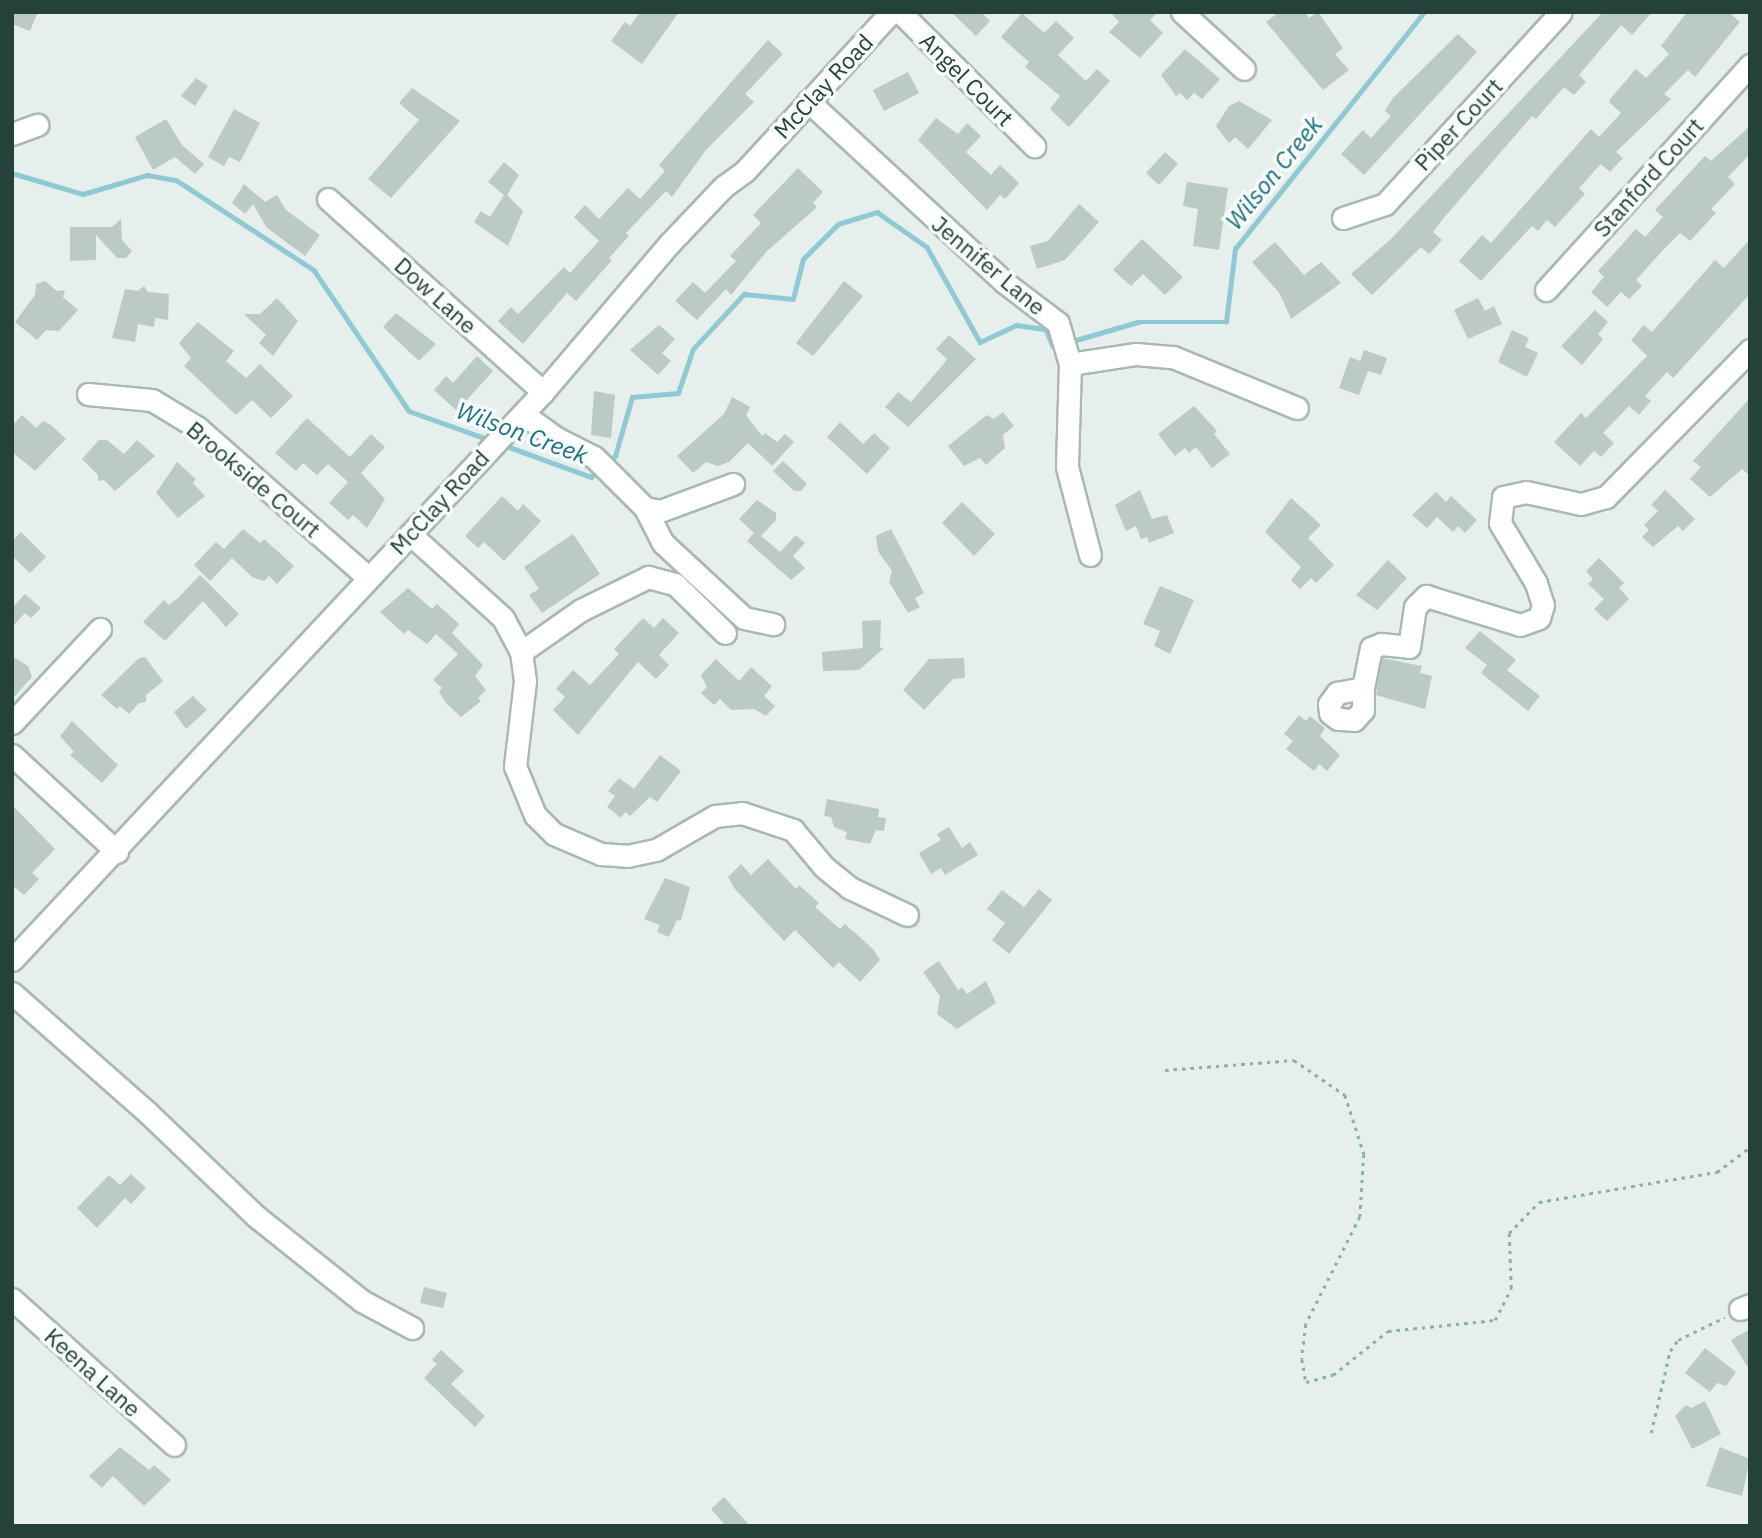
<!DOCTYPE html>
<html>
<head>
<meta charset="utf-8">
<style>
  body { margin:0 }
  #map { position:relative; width:1762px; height:1538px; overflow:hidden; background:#e6efeb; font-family:"IBM Plex Sans",sans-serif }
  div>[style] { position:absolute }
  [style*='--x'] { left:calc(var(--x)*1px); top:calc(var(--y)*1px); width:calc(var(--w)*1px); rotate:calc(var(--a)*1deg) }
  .stream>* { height:4.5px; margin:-2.25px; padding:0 2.25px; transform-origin:2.25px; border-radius:2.25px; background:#8ec9d4 }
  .building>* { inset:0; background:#bbcac4 }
  .path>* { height:2.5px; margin-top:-1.25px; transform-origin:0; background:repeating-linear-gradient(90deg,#86b3a5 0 3.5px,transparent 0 8.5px) }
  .roads { filter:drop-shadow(2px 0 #a8b8b2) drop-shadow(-2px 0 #a8b8b2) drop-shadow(0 2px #a8b8b2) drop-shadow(0 -2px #a8b8b2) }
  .minor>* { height:21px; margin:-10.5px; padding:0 10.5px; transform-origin:10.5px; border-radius:10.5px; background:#fff }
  span { translate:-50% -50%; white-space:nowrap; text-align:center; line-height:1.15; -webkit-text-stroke:7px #f7fbf9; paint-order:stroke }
  .street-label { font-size:23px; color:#24423a }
  .water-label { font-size:24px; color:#1c6f80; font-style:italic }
  .frame { position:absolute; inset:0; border:14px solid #24423a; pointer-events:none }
</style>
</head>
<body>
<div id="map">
  <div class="stream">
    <i style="--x:12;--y:173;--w:74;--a:16.5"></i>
    <i style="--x:83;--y:194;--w:67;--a:-16.5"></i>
    <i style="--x:147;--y:175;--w:29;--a:10"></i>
    <i style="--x:176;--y:180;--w:165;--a:33.1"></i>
    <i style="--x:314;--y:270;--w:170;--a:56"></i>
    <i style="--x:409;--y:411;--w:86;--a:19.7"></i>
    <i style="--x:1069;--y:342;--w:72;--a:-16.2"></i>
    <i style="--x:1138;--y:322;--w:88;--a:0"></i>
    <i style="--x:1226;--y:322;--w:74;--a:-83"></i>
    <i style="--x:1235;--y:249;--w:303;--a:-51.4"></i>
    <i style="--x:501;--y:444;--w:96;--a:20.1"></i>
    <i style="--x:591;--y:477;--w:12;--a:-42"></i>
    <i style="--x:609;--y:461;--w:8;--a:-40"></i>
    <i style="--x:615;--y:456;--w:61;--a:-73.9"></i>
    <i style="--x:632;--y:397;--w:46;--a:-5"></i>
    <i style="--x:678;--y:393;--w:46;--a:-71.2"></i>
    <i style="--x:693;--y:349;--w:75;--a:-47.2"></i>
    <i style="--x:744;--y:294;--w:49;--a:5.8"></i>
    <i style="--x:793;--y:299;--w:41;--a:-76"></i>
    <i style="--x:803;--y:259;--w:49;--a:-45"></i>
    <i style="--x:838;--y:224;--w:41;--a:-17.1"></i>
    <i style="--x:877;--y:212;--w:61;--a:35"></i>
    <i style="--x:927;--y:247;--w:109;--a:60.8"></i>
    <i style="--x:980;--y:342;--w:40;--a:-25"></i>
    <i style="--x:1016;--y:325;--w:30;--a:8"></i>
    <i style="--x:1046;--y:329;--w:18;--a:68"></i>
    <i style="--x:1053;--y:346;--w:4;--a:-14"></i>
  </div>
  <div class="building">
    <i style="clip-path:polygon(12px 12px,38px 12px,30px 31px,12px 24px)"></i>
    <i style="clip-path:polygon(640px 12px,679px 12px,642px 64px,611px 41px,625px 22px,630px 26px)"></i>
    <i style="clip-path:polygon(951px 12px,981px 12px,990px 21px,976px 36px)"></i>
    <i style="clip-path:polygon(1110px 12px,1158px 12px,1150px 20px,1163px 33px,1140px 58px,1109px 32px,1119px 22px)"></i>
    <i style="clip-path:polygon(1279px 12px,1305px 12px,1309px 18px,1318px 12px,1343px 48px,1335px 54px,1349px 70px,1323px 90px,1266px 22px)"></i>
    <i style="clip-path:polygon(1603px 12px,1652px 12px,1632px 35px,1621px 25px,1579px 75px,1586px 82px,1574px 95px,1564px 87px,1536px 119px,1532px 116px,1442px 220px,1433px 232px,1442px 240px,1429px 254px,1421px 247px,1372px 295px,1351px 274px,1392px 238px)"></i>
    <i style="clip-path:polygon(1687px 12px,1729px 12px,1740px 22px,1695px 77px,1688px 70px,1664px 94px,1671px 99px,1616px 152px,1623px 158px,1610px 172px,1601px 164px,1579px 188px,1585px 194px,1555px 227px,1547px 220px,1538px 231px,1532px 226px,1481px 281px,1459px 261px,1482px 235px,1491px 243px,1591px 129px,1599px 137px,1621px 113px,1609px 102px,1611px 98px,1636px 69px,1646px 78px,1669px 54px,1661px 46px)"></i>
    <i style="clip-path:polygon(1022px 13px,1044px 33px,1056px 21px,1074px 38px,1058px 55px,1086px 81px,1097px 69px,1110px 81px,1069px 127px,1050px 109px,1060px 96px,1025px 67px,1029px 62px,1001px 37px)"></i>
    <i style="clip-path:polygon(1458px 34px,1477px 52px,1364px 175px,1341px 154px,1363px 130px,1371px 138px,1391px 116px,1385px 111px,1393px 98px)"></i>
    <i style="clip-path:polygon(768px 40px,783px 54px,745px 94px,754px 102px,706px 150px,672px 197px,666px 191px,626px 233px,629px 236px,609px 258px,612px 260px,576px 301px,567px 293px,523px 344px,498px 321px,511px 307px,518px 314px,564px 267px,570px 273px,599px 241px,574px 217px,585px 205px,599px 219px,628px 188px,640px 199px,665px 171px,659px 165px)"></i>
    <i style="clip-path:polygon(1185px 49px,1220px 79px,1202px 99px,1194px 93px,1187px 100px,1180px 93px,1176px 96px,1161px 75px)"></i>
    <i style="clip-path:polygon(908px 72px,919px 93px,884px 111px,873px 90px)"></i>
    <i style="clip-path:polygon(196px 78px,208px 86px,195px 106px,181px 96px)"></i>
    <i style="clip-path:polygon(412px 88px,460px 121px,391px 198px,368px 179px,419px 120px,399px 103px)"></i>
    <i style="clip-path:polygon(1239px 101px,1272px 120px,1248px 149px,1235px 137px,1229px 143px,1216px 126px,1229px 106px)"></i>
    <i style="clip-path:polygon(234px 109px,260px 123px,240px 162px,229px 157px,224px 166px,208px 157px)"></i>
    <i style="clip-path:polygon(936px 118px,958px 134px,967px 123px,981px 136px,966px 152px,991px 175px,1000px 165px,1019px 183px,1005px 199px,1000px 195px,987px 210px,918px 140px)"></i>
    <i style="clip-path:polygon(166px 119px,182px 145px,204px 164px,195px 174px,175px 157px,153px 170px,135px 137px)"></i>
    <i style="clip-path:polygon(1750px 126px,1750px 154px,1728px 177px,1735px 184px,1711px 209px,1716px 213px,1690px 241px,1680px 233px,1663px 250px,1636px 280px,1642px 286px,1629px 299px,1621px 292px,1607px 307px,1591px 292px,1604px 277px,1598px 271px,1636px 229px,1645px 237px,1663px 217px,1655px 210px,1705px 156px,1711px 161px)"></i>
    <i style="clip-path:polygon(1165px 152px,1178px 164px,1159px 185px,1146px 173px)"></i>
    <i style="clip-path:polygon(504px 162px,519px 175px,507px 195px,523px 211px,508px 246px,474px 222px,481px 211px,490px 217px,504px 195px,488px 182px)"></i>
    <i style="clip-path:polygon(798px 168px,823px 192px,813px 203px,817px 207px,766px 252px,731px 295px,726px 289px,697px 320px,675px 301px,693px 282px,705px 293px,736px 261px,730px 256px,761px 223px,753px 215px)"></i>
    <i style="clip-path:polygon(1187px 182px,1228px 188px,1219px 250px,1193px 246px,1198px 209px,1183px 206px)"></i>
    <i style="clip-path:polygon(244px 184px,265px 202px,277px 195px,286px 210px,320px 235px,305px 256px,267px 228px,253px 204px,245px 214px,232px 203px)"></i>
    <i style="clip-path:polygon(1079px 204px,1099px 222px,1065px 260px,1037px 269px,1030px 246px,1048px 241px)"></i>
    <i style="clip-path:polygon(121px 219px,122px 240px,132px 251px,126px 258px,117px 258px,96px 235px,96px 260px,70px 261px,70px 227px,112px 227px)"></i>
    <i style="clip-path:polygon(1142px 239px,1183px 277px,1165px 295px,1143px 274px,1131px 286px,1113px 270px)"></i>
    <i style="clip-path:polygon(1750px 239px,1750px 294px,1673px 378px,1667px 372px,1645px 396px,1651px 401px,1639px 415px,1629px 406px,1603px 433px,1614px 443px,1601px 457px,1594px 451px,1580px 466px,1554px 442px,1581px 413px,1586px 418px,1647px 356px,1631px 340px,1644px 325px,1652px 332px,1715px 260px,1724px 268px)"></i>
    <i style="clip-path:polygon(1275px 242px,1304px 275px,1321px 262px,1341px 283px,1291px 319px,1280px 294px,1252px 262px)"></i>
    <i style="clip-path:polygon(45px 281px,57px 291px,65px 290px,63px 297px,78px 310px,59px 331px,46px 330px,37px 340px,15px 322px,35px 295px,36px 284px)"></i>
    <i style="clip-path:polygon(844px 281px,863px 296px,813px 356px,796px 343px)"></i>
    <i style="clip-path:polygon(144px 286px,148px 292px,169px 294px,168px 320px,155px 318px,154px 327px,138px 324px,135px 342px,112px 338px,125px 289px,138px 291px)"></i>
    <i style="clip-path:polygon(277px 298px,298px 321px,273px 356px,259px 343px,266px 335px,244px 314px,260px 314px)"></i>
    <i style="clip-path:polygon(1478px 298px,1485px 311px,1494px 306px,1502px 324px,1468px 339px,1454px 310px)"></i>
    <i style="clip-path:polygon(1595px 310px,1608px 322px,1598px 334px,1603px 339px,1582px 365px,1561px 346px)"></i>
    <i style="clip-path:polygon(396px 313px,436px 344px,419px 361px,383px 327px)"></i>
    <i style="clip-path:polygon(198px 322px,234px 351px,226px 361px,246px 378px,260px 364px,293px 396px,271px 418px,252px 400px,236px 415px,184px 366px,191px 358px,179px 343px)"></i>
    <i style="clip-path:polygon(659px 325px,675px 339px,662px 353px,671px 361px,658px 375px,630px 350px)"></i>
    <i style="clip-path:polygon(1512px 330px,1529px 338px,1525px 347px,1538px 353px,1527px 377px,1498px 362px)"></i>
    <i style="clip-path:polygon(949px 335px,976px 359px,908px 427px,885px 407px,898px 392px,911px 402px,942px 366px,947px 359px,936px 349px)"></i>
    <i style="clip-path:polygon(1364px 350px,1387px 358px,1381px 375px,1368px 371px,1359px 395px,1339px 388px,1350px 357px,1360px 361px)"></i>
    <i style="clip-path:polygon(477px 356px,493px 371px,457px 411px,434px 390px,446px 376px,453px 383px)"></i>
    <i style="clip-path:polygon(594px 391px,615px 395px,611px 438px,591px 435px)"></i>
    <i style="clip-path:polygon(732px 397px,750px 407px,746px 415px,762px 436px,765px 433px,777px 442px,785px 434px,794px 442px,772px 466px,748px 443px,729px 462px,718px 466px,706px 462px,693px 473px,677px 456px,724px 414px)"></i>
    <i style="clip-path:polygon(1750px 398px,1750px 476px,1742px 469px,1710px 497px,1690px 479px,1701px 467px,1693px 461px)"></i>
    <i style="clip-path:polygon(1194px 406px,1217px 431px,1214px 434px,1230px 454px,1212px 468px,1196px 447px,1189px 453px,1185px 448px,1175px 456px,1158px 434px)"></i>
    <i style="clip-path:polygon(1003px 412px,1014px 426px,1003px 435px,1005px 448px,986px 465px,980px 458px,964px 466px,948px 446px,987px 415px,994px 419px)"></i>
    <i style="clip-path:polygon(22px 415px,36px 428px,43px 421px,51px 425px,66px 439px,35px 471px,12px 452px,12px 426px)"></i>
    <i style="clip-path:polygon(307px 418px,350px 457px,371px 434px,385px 447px,361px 473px,385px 499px,367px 528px,353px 515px,348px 520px,329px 503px,348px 482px,328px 464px,317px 475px,303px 463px,296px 471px,275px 453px)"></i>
    <i style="clip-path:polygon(840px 422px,863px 444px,874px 433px,890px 448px,867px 474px,827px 437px)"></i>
    <i style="clip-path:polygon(99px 440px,107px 440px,124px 454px,137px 440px,155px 456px,115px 491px,104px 480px,98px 481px,98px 475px,82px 459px)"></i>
    <i style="clip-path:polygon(783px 461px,807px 484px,801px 491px,794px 491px,773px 471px)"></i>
    <i style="clip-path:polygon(177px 462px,196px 479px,193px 483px,205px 496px,178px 518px,156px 493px)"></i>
    <i style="clip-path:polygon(1140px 490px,1152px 519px,1167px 515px,1174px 533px,1149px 543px,1147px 537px,1141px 539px,1136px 526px,1126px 531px,1115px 505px)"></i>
    <i style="clip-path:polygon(1665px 490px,1695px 519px,1683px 531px,1678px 526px,1653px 547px,1642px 537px,1649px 530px,1644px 525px,1658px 511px,1651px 505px)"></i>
    <i style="clip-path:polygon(1436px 492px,1446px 502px,1451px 496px,1477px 520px,1465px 533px,1458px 526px,1453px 532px,1437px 517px,1427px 528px,1412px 515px)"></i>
    <i style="clip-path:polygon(502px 496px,518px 511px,523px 504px,541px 521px,504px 561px,484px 542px,478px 548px,465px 536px)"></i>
    <i style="clip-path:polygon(1291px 498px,1321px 525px,1308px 538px,1334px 565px,1316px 583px,1311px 578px,1300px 589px,1291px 580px,1301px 567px,1265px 532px)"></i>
    <i style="clip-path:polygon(757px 500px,776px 513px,776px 520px,761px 536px,780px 552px,796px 535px,805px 543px,793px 556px,805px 568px,791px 580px,747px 541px,754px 533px,739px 519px)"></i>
    <i style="clip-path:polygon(962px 502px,995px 534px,974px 556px,942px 523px)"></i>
    <i style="clip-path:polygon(243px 529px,260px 543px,264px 539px,294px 566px,277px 584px,269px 576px,264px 581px,252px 577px,232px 558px,210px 581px,194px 565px,216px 542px,224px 549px)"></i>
    <i style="clip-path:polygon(891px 529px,924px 593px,915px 598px,920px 607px,908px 613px,889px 582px,892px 571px,878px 551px,876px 536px)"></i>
    <i style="clip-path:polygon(21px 532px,46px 557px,30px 573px,12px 556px,12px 541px)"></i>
    <i style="clip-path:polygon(573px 534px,600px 574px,542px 613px,529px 595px,539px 589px,524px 567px)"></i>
    <i style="clip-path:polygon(1599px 558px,1624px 583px,1619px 588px,1629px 599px,1607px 621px,1594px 609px,1604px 599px,1588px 584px,1593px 579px,1586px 571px)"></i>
    <i style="clip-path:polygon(1388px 560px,1407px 578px,1377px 610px,1356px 595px)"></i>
    <i style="clip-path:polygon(200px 575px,239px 614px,226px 627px,203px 601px,165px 641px,143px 622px,164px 600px,169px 605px,178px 598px)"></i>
    <i style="clip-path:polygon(1160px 586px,1194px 600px,1170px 654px,1154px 646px,1160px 631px,1143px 624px)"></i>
    <i style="clip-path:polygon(408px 588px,432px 609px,437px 604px,459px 624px,452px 633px,483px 665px,475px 676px,486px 690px,478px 698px,481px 701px,461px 717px,446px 703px,439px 692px,442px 688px,433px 680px,458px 654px,436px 634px,427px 644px,408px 630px,404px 634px,380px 612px)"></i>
    <i style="clip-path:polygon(25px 594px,41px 608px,31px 618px,25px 613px,12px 627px,12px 608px)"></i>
    <i style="clip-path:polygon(643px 618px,654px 628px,663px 618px,679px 633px,659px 655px,669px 665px,656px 679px,638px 662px,578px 735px,553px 710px,565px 697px,556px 689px,573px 670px,590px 685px,619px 654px,614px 649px)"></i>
    <i style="clip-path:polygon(881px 620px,880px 648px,884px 648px,859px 670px,823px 671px,822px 652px,863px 648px,862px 621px)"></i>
    <i style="clip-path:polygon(1480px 631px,1516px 660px,1507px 670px,1540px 696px,1528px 711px,1481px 673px,1487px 665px,1465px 648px)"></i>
    <i style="clip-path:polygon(12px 656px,28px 666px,32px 677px,12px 699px)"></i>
    <i style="clip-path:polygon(145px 657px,163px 681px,146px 695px,146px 702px,139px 703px,129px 714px,120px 706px,117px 709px,101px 695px,139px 658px)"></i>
    <i style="clip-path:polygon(964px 658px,965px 678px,953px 679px,924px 710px,903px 690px,929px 659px)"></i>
    <i style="clip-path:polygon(1382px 658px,1422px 666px,1420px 673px,1432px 676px,1425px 709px,1376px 695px)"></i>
    <i style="clip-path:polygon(716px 659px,739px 681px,751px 667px,772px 686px,764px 696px,775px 706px,766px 716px,754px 709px,731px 710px,720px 699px,714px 705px,701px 693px,707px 687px,701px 675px)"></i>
    <i style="clip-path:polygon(193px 696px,207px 710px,186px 729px,174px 712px)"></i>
    <i style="clip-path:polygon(1299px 715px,1306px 721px,1310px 716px,1325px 728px,1320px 736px,1340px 755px,1327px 771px,1319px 764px,1314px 771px,1286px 749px,1293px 741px,1284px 734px)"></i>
    <i style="clip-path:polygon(72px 721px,118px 765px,102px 783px,70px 755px,74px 752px,60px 736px)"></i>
    <i style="clip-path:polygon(660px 755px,681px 771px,657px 802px,650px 797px,630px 816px,625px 812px,621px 818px,607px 807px,615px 796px,608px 791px,619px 778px,634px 789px)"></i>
    <i style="clip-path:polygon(827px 799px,879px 809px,878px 817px,886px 818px,884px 831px,876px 830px,870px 844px,845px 839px,847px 832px,834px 827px,831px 817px,824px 816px)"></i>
    <i style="clip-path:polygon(12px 805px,55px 849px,32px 873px,39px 879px,24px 895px,12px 885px)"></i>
    <i style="clip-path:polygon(949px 827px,962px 848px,970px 842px,978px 855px,945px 875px,941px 868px,931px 874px,919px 853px,941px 840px,937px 834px)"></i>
    <i style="clip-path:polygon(768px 859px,796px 889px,799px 885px,819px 903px,815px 907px,840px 929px,845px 924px,873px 949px,880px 960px,860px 982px,839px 962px,833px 968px,795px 930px,784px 941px,734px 888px,728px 877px,741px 864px,751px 875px)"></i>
    <i style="clip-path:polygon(665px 878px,690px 887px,681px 921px,677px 920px,669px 937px,657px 932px,660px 925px,644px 919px)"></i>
    <i style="clip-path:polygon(1039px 889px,1052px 900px,1009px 954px,992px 940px,1005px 923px,987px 909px,1002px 890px,1024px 907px)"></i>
    <i style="clip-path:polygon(939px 961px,958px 990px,962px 987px,967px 994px,986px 981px,996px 1003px,957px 1029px,937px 1014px,940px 996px,923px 972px)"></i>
    <i style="clip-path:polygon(131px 1174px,146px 1188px,131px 1204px,125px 1198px,97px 1228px,77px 1208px,109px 1175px,120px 1185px)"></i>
    <i style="clip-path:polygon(424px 1287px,447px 1293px,443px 1308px,420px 1303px)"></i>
    <i style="clip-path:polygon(1750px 1329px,1750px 1371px,1731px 1340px)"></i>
    <i style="clip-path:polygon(1705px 1348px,1736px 1372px,1726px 1386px,1717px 1383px,1710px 1392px,1685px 1373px)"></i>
    <i style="clip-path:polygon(441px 1350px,464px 1371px,451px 1384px,485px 1416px,475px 1427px,424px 1378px,437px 1364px,432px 1360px)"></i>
    <i style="clip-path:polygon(1705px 1401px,1721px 1434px,1692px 1449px,1675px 1416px,1686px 1405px,1691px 1408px)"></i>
    <i style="clip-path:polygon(120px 1447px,149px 1470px,154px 1465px,171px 1480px,144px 1506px,113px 1476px,102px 1488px,89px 1476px)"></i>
    <i style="clip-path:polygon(1720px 1447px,1750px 1459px,1742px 1496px,1706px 1486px)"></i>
    <i style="clip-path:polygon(724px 1497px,750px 1526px,726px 1526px,711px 1509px)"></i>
  </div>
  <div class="path">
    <i style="--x:1165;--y:1070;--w:129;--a:-4.4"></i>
    <i style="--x:1294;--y:1060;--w:62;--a:34.5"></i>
    <i style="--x:1345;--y:1095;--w:62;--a:72.1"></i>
    <i style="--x:1364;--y:1154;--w:63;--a:93.6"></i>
    <i style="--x:1360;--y:1217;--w:120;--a:116.8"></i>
    <i style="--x:1306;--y:1324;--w:35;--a:97"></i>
    <i style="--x:1302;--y:1359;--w:23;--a:80"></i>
    <i style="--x:1306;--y:1382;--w:28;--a:-15"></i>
    <i style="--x:1333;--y:1375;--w:70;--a:-38.7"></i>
    <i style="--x:1388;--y:1331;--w:108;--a:-5.9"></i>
    <i style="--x:1495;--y:1320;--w:36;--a:-63"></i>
    <i style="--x:1511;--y:1288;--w:55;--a:-92.1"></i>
    <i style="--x:1509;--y:1233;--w:43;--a:-45.9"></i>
    <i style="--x:1539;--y:1202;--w:181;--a:-9.6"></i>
    <i style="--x:1717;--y:1172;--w:41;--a:-37.1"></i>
    <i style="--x:1651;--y:1433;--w:84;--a:-77"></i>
    <i style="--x:1670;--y:1351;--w:14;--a:-54"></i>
    <i style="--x:1678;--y:1340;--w:52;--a:-26.1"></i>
  </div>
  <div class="roads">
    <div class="minor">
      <i style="--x:900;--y:12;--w:190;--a:45"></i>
      <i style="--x:1182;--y:12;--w:84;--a:42.6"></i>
      <i style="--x:808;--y:101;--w:267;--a:42.7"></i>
      <i style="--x:1004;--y:282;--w:68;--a:37.2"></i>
      <i style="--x:1058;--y:323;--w:43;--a:73.7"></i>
      <i style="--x:1070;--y:364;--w:67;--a:-8.6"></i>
      <i style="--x:1136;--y:354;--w:37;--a:5"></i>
      <i style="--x:1173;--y:357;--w:134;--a:22.4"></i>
      <i style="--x:12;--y:134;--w:27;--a:-20"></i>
      <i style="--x:328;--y:199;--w:289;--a:41.9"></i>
      <i style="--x:1343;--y:218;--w:44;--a:-18.4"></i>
      <i style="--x:1385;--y:204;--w:260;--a:-47.5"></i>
      <i style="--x:1546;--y:290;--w:304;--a:-47.8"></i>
      <i style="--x:1070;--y:364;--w:103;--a:91.7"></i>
      <i style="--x:1067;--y:467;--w:91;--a:75.4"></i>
      <i style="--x:88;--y:394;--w:64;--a:5.4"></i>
      <i style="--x:152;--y:400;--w:54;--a:31.3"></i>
      <i style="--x:198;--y:428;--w:227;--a:41.3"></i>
      <i style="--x:523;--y:414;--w:41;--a:36"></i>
      <i style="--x:556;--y:438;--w:42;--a:26.6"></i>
      <i style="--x:594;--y:457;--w:72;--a:45"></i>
      <i style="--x:645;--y:508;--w:39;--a:63"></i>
      <i style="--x:663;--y:543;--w:110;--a:42.8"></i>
      <i style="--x:744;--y:618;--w:30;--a:12"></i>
      <i style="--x:645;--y:508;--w:15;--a:11"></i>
      <i style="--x:660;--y:511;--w:78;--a:-20.3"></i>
      <i style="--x:410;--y:534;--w:125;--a:42.1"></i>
      <i style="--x:503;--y:618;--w:38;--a:62"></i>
      <i style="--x:521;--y:652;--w:29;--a:82"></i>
      <i style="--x:525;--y:681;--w:86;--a:96.7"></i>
      <i style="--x:515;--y:766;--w:53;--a:67.8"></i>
      <i style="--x:535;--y:815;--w:27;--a:45"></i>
      <i style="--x:554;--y:834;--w:51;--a:23.1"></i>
      <i style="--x:601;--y:854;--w:26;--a:4"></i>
      <i style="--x:627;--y:856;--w:30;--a:-12"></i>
      <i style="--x:656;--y:850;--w:68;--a:-30"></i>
      <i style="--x:715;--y:816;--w:27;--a:-6"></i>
      <i style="--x:742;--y:813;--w:54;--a:18.4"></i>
      <i style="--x:793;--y:830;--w:48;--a:50"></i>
      <i style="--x:824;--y:867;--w:33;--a:39"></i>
      <i style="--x:850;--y:888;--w:63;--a:25.3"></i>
      <i style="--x:521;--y:652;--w:73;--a:-35"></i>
      <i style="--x:581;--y:610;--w:75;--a:-26.2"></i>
      <i style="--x:648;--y:577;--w:28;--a:15"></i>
      <i style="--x:675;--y:584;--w:70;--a:44.4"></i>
      <i style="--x:1363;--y:688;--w:22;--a:90"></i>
      <i style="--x:1363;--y:710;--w:13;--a:132"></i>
      <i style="--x:1354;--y:720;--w:16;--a:-176"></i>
      <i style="--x:1338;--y:719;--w:10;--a:-143"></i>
      <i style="--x:1330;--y:713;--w:9;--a:-96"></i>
      <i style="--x:1329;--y:704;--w:14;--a:-54"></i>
      <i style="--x:1337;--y:693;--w:26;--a:-11"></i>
      <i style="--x:1363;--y:688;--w:41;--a:-78.7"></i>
      <i style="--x:1371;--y:648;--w:11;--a:-22"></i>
      <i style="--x:1381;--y:644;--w:28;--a:6"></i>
      <i style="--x:1409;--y:647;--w:40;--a:-81.5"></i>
      <i style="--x:1415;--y:607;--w:16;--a:-45"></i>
      <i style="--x:1426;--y:596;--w:98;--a:17.1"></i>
      <i style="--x:1520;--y:625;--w:20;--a:-20"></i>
      <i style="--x:1539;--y:618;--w:14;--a:-73"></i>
      <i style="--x:1543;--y:605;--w:23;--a:-108"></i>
      <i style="--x:1536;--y:583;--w:70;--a:-121"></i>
      <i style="--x:1500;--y:523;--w:26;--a:-83"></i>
      <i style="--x:1503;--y:497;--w:24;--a:-12"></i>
      <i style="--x:1526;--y:492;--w:56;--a:12.3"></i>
      <i style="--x:1581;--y:504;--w:26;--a:-16"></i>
      <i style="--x:1606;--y:497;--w:206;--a:-45.6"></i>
      <i style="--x:12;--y:723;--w:129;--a:-46.9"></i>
      <i style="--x:12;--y:755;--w:143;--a:42.7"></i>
      <i style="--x:12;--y:960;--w:778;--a:-46.93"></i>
      <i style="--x:543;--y:392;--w:194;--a:-49.6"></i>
      <i style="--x:669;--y:244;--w:79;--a:-46.5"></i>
      <i style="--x:723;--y:187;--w:27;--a:-36"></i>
      <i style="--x:745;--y:171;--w:216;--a:-47.4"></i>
      <i style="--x:12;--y:993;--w:181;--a:41.4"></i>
      <i style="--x:148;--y:1113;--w:151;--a:43.7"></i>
      <i style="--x:257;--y:1217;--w:134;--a:38.7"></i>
      <i style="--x:362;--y:1301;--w:57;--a:28.4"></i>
      <i style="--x:12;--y:1299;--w:218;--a:42"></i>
      <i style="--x:1740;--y:1309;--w:11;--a:-22"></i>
    </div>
  </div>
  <div class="street-label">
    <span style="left:967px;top:79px;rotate:45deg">Angel Court</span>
    <span style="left:823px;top:86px;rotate:-47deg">McClay Road</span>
    <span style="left:1458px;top:124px;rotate:-47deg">Piper Court</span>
    <span style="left:1648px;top:177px;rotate:-48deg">Stanford Court</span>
    <span style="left:989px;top:265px;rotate:40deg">Jennifer Lane</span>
    <span style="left:436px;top:295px;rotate:42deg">Dow Lane</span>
    <span style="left:254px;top:479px;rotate:40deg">Brookside Court</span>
    <span style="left:439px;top:502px;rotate:-47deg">McClay Road</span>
    <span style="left:93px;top:1372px;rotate:42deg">Keena Lane</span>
  </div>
  <div class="water-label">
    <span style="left:1274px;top:173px;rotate:-51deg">Wilson Creek</span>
    <span style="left:522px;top:433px;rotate:20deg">Wilson Creek</span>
  </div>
  <div class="frame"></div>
</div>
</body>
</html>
